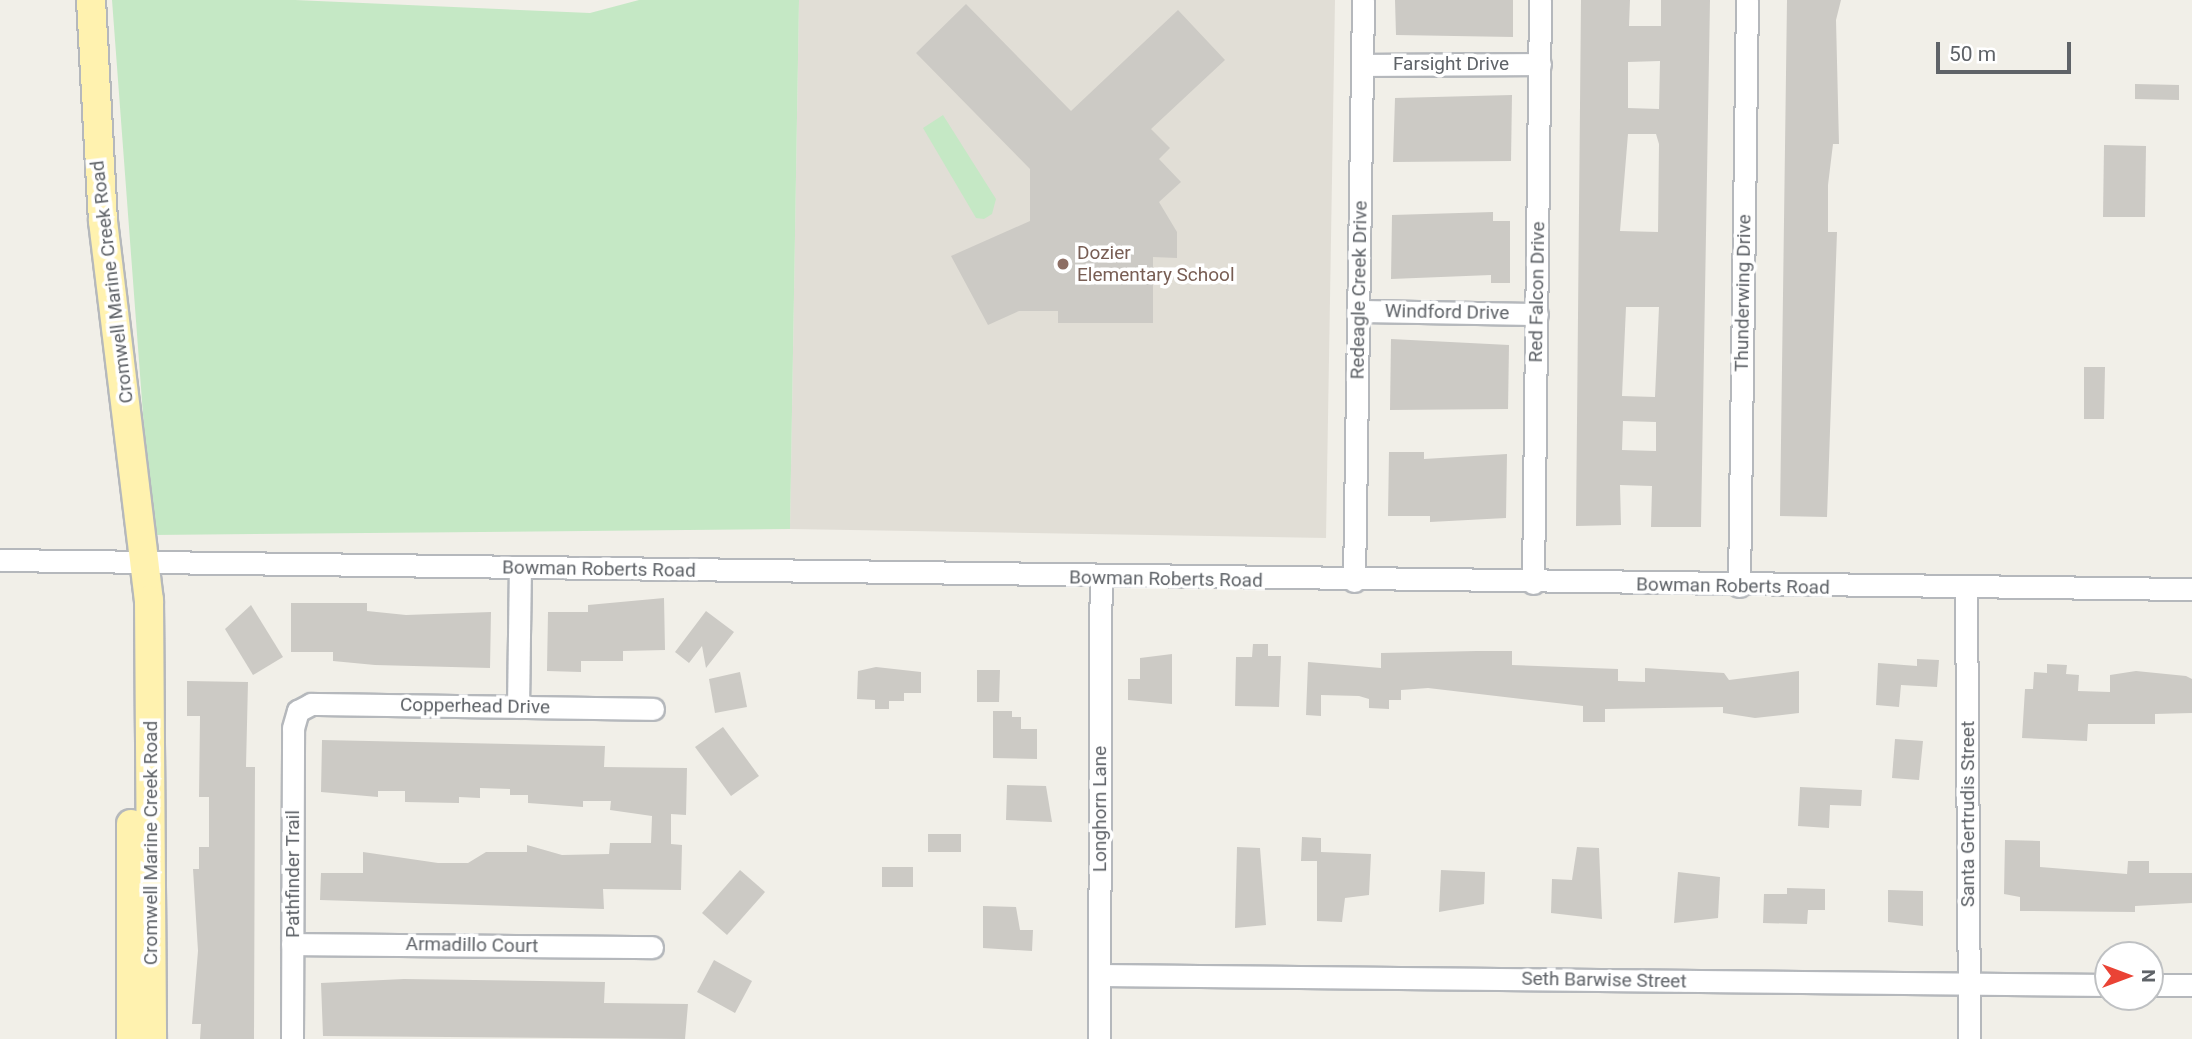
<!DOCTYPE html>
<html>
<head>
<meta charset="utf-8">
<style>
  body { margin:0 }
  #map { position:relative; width:2192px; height:1039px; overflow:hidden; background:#f1efe8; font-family:Roboto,sans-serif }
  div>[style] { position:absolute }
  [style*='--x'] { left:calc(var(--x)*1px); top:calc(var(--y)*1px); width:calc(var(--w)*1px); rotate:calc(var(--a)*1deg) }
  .education>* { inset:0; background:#e1ded6 }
  .green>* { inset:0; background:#c5e8c5 }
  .building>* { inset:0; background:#cccac5 }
  .roads { filter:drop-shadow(2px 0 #b5b8bc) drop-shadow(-2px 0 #b5b8bc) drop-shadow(0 2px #b5b8bc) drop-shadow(0 -2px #b5b8bc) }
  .minor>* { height:21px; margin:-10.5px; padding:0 10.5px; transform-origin:10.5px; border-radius:10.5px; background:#fff }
  .major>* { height:28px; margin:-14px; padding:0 14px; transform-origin:14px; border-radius:14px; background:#fff2af }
  .dots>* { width:19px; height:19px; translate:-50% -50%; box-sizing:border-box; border:4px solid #fff; border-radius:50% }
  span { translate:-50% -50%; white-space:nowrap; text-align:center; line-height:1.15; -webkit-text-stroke:7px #fff; paint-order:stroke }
  .street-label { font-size:19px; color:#5f6368 }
  .education-label { font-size:19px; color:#785e54 }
  .left { translate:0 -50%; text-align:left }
  .north { position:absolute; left:2094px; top:941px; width:70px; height:70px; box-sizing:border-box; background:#fff; border:2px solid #bfc1c3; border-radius:50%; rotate:90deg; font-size:19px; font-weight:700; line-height:28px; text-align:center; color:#5f6368 }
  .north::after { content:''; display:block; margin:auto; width:24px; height:32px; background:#ea4335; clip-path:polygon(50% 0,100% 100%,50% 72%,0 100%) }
  .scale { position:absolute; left:1936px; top:42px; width:135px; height:32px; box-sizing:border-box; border:4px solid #5f6368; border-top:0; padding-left:9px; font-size:21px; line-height:24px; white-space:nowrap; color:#5f6368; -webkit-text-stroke:5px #fff; paint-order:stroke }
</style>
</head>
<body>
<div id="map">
  <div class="education">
    <i style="clip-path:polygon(799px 0,1335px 0,1326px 538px,790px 529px)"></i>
  </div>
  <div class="green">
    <i style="clip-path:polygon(112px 0,295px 0,590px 13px,639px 0,799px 0,790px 529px,152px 535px)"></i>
    <i style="clip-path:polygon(943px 115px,996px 199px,992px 214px,984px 219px,976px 218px,923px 128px)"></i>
  </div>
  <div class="building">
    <i style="clip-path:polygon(1395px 0,1513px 0,1513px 37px,1396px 35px)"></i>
    <i style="clip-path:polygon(evenodd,1581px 0,1630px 0,1629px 26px,1661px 26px,1661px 0,1710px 0,1701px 527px,1651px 527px,1652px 486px,1620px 485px,1621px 525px,1576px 526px,1581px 0,1660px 61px,1659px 109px,1628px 108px,1628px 62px,1660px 61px,1581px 0,1628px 134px,1656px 134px,1659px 144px,1658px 232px,1620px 231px,1628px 134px,1581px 0,1626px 307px,1659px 307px,1655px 397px,1622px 396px,1626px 307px,1581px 0,1623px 421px,1656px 422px,1656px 451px,1622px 450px,1623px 421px)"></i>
    <i style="clip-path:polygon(1787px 0,1841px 0,1836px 20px,1839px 144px,1833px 144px,1828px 185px,1828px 232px,1837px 232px,1827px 517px,1780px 516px)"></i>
    <i style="clip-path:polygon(966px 4px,1071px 111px,1178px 10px,1225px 60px,1151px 129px,1170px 148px,1159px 159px,1181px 182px,1159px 202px,1177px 232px,1177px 258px,1153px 257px,1153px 323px,1058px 323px,1058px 311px,1019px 311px,988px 325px,951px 256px,1030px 221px,1030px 169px,916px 53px)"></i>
    <i style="clip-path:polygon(2135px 84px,2179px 85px,2179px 100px,2135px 99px)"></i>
    <i style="clip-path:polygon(1512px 95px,1511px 161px,1393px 162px,1395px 98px)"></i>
    <i style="clip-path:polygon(2104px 145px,2146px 146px,2145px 217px,2103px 217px)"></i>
    <i style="clip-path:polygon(1493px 212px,1493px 221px,1510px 221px,1510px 283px,1491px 283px,1491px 275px,1391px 279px,1392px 215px)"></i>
    <i style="clip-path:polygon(1391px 339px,1509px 345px,1508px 409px,1390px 410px)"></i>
    <i style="clip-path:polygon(2084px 367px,2105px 367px,2104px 419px,2084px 419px)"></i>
    <i style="clip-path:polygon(1389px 452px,1424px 452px,1424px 459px,1507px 454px,1506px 518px,1430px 522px,1430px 516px,1388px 516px)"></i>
    <i style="clip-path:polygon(664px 598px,665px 650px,623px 651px,623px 661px,581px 661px,581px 672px,547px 671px,548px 612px,588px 612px,588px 605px)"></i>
    <i style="clip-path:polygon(291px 603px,367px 603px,367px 611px,406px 615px,491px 612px,490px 668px,375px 665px,333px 661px,333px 652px,291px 652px)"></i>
    <i style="clip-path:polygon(251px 605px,283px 657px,253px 675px,225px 629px)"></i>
    <i style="clip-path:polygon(706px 611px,734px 632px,706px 668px,702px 646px,689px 663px,675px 652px)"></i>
    <i style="clip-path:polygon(1253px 644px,1268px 644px,1268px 656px,1281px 656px,1279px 707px,1235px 706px,1236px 657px,1252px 657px)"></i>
    <i style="clip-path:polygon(1477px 651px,1512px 651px,1512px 665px,1618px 669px,1618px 681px,1645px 682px,1645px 668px,1724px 673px,1729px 680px,1799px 671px,1799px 713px,1755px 718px,1723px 713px,1723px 707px,1605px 709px,1605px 722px,1583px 722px,1583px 706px,1428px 688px,1401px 690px,1401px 700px,1389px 700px,1389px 709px,1369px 708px,1369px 699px,1359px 696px,1321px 695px,1321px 716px,1306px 715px,1308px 662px,1381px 668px,1381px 653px)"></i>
    <i style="clip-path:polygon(1172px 654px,1172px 704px,1128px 700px,1128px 679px,1140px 679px,1140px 658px)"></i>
    <i style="clip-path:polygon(1917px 659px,1939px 660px,1937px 687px,1901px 685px,1899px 707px,1876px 705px,1878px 663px,1917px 666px)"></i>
    <i style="clip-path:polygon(2047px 664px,2067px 665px,2066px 674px,2079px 675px,2078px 691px,2110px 692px,2110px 675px,2136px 671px,2186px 676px,2192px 679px,2192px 713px,2155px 714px,2155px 724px,2088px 724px,2087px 741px,2022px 738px,2025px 689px,2033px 689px,2034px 672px,2047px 673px)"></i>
    <i style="clip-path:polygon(876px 667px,921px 672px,921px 693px,904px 693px,904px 701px,889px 701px,889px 709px,875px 709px,875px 700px,857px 699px,858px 671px)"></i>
    <i style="clip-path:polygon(977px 670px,1000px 670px,999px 702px,977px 702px)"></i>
    <i style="clip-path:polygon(740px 672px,747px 707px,715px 713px,709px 679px)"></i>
    <i style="clip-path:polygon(187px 681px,248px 682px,246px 767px,255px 767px,254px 1039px,200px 1039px,201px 1024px,192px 1024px,198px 951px,193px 869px,199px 869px,199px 847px,209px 847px,209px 797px,199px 797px,200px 716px,187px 716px)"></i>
    <i style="clip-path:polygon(993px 711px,1012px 711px,1012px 717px,1021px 717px,1021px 729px,1037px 729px,1037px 759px,993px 758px)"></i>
    <i style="clip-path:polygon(723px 727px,759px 776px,731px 796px,695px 747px)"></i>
    <i style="clip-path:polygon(1895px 739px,1923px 741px,1919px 780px,1892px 778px)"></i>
    <i style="clip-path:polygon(322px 740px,605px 746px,604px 767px,687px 768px,686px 815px,671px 814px,671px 844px,682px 845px,681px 890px,603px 889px,604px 909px,320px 900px,321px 873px,363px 873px,363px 852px,438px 863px,468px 863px,486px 852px,527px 852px,527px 845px,562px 855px,609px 854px,610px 843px,651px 843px,652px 816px,610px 810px,611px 801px,583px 801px,583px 807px,528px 803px,528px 795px,510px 795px,510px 789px,480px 788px,480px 798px,459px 797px,459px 803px,405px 802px,405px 791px,378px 791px,378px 797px,321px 792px)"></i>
    <i style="clip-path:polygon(1007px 785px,1046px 786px,1052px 822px,1006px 820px)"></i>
    <i style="clip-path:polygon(1800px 787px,1862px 790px,1861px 806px,1830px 805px,1829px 828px,1798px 826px)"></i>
    <i style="clip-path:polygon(928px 834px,961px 834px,961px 852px,928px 852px)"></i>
    <i style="clip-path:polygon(1302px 837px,1321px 838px,1321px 852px,1371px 854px,1369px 895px,1345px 898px,1342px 922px,1317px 921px,1317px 861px,1301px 861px)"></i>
    <i style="clip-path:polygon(2005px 840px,2040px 841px,2040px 867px,2127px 874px,2128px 861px,2149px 861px,2149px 873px,2192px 873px,2192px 903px,2135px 906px,2135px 912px,2020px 911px,2020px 897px,2004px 894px)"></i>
    <i style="clip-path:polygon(1237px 847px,1260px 848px,1266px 925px,1235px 928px)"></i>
    <i style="clip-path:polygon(1577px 847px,1599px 848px,1602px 919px,1551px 913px,1552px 879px,1572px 880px)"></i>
    <i style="clip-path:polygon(882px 867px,913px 867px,913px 887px,882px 887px)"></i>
    <i style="clip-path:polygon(740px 870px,765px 892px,727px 935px,702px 913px)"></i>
    <i style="clip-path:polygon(1441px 870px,1485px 872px,1484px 904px,1439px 912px)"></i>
    <i style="clip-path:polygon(1678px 872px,1720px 877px,1718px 918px,1674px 923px)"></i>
    <i style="clip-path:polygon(1787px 888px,1825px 889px,1825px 910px,1808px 910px,1807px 924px,1763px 923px,1764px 894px,1787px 894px)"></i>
    <i style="clip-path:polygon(1888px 890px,1923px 891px,1923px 926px,1888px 922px)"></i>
    <i style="clip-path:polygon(983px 906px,1016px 907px,1020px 930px,1033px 930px,1032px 951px,983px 948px)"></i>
    <i style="clip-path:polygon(714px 960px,752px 981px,735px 1013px,697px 992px)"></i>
    <i style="clip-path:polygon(404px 979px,605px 982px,604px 1003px,688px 1004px,685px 1039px,323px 1036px,321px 983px)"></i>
  </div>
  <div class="roads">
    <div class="minor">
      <i style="--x:1362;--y:65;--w:178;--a:-0.3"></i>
      <i style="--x:1358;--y:311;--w:179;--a:1"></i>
      <i style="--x:0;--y:560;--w:2192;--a:0.76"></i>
      <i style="--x:1354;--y:581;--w:581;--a:-89.11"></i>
      <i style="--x:1533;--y:583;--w:583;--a:-89.31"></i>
      <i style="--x:1739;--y:586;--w:586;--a:-89.22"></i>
      <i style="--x:1966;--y:589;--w:450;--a:89.6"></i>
      <i style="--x:518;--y:707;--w:139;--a:-89.2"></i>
      <i style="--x:292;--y:944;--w:360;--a:0.5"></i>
      <i style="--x:1099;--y:975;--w:1009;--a:0.57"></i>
      <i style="--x:2150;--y:985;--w:42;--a:0"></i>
      <i style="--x:292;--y:1039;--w:311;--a:-89.8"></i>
      <i style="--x:293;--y:728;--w:18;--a:-74"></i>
      <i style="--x:298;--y:711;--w:15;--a:-28"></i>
      <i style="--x:311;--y:704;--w:342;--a:0.8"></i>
      <i style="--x:1099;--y:1039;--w:461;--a:-89.8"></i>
    </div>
    <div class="major">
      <i style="--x:91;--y:0;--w:221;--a:86.9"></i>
      <i style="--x:103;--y:221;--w:382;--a:83.1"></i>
      <i style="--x:149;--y:600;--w:439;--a:89.6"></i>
      <i style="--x:131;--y:824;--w:215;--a:90"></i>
    </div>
  </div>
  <div class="dots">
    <i style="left:1063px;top:264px;background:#8d6e63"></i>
  </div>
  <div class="street-label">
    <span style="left:1451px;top:64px">Farsight Drive</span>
    <span style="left:112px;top:282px;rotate:-97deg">Cromwell Marine Creek Road</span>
    <span style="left:1359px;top:290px;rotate:-89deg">Redeagle Creek Drive</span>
    <span style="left:1537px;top:292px;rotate:-89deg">Red Falcon Drive</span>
    <span style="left:1743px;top:293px;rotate:-89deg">Thunderwing Drive</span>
    <span style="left:1447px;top:312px;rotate:1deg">Windford Drive</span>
    <span style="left:599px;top:569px;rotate:1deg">Bowman Roberts Road</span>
    <span style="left:1166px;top:579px;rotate:1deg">Bowman Roberts Road</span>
    <span style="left:1733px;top:586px;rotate:1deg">Bowman Roberts Road</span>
    <span style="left:475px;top:706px;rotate:1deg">Copperhead Drive</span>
    <span style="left:1100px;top:809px;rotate:-90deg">Longhorn Lane</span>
    <span style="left:1968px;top:814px;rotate:-90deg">Santa Gertrudis Street</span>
    <span style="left:151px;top:843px;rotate:-90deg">Cromwell Marine Creek Road</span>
    <span style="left:293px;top:874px;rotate:-90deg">Pathfinder Trail</span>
    <span style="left:472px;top:945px;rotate:1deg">Armadillo Court</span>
    <span style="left:1604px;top:980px;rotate:1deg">Seth Barwise Street</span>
  </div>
  <div class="education-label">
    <span class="left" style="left:1077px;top:264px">Dozier<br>Elementary School</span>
  </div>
  <div class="north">N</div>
  <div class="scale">50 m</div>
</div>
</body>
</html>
